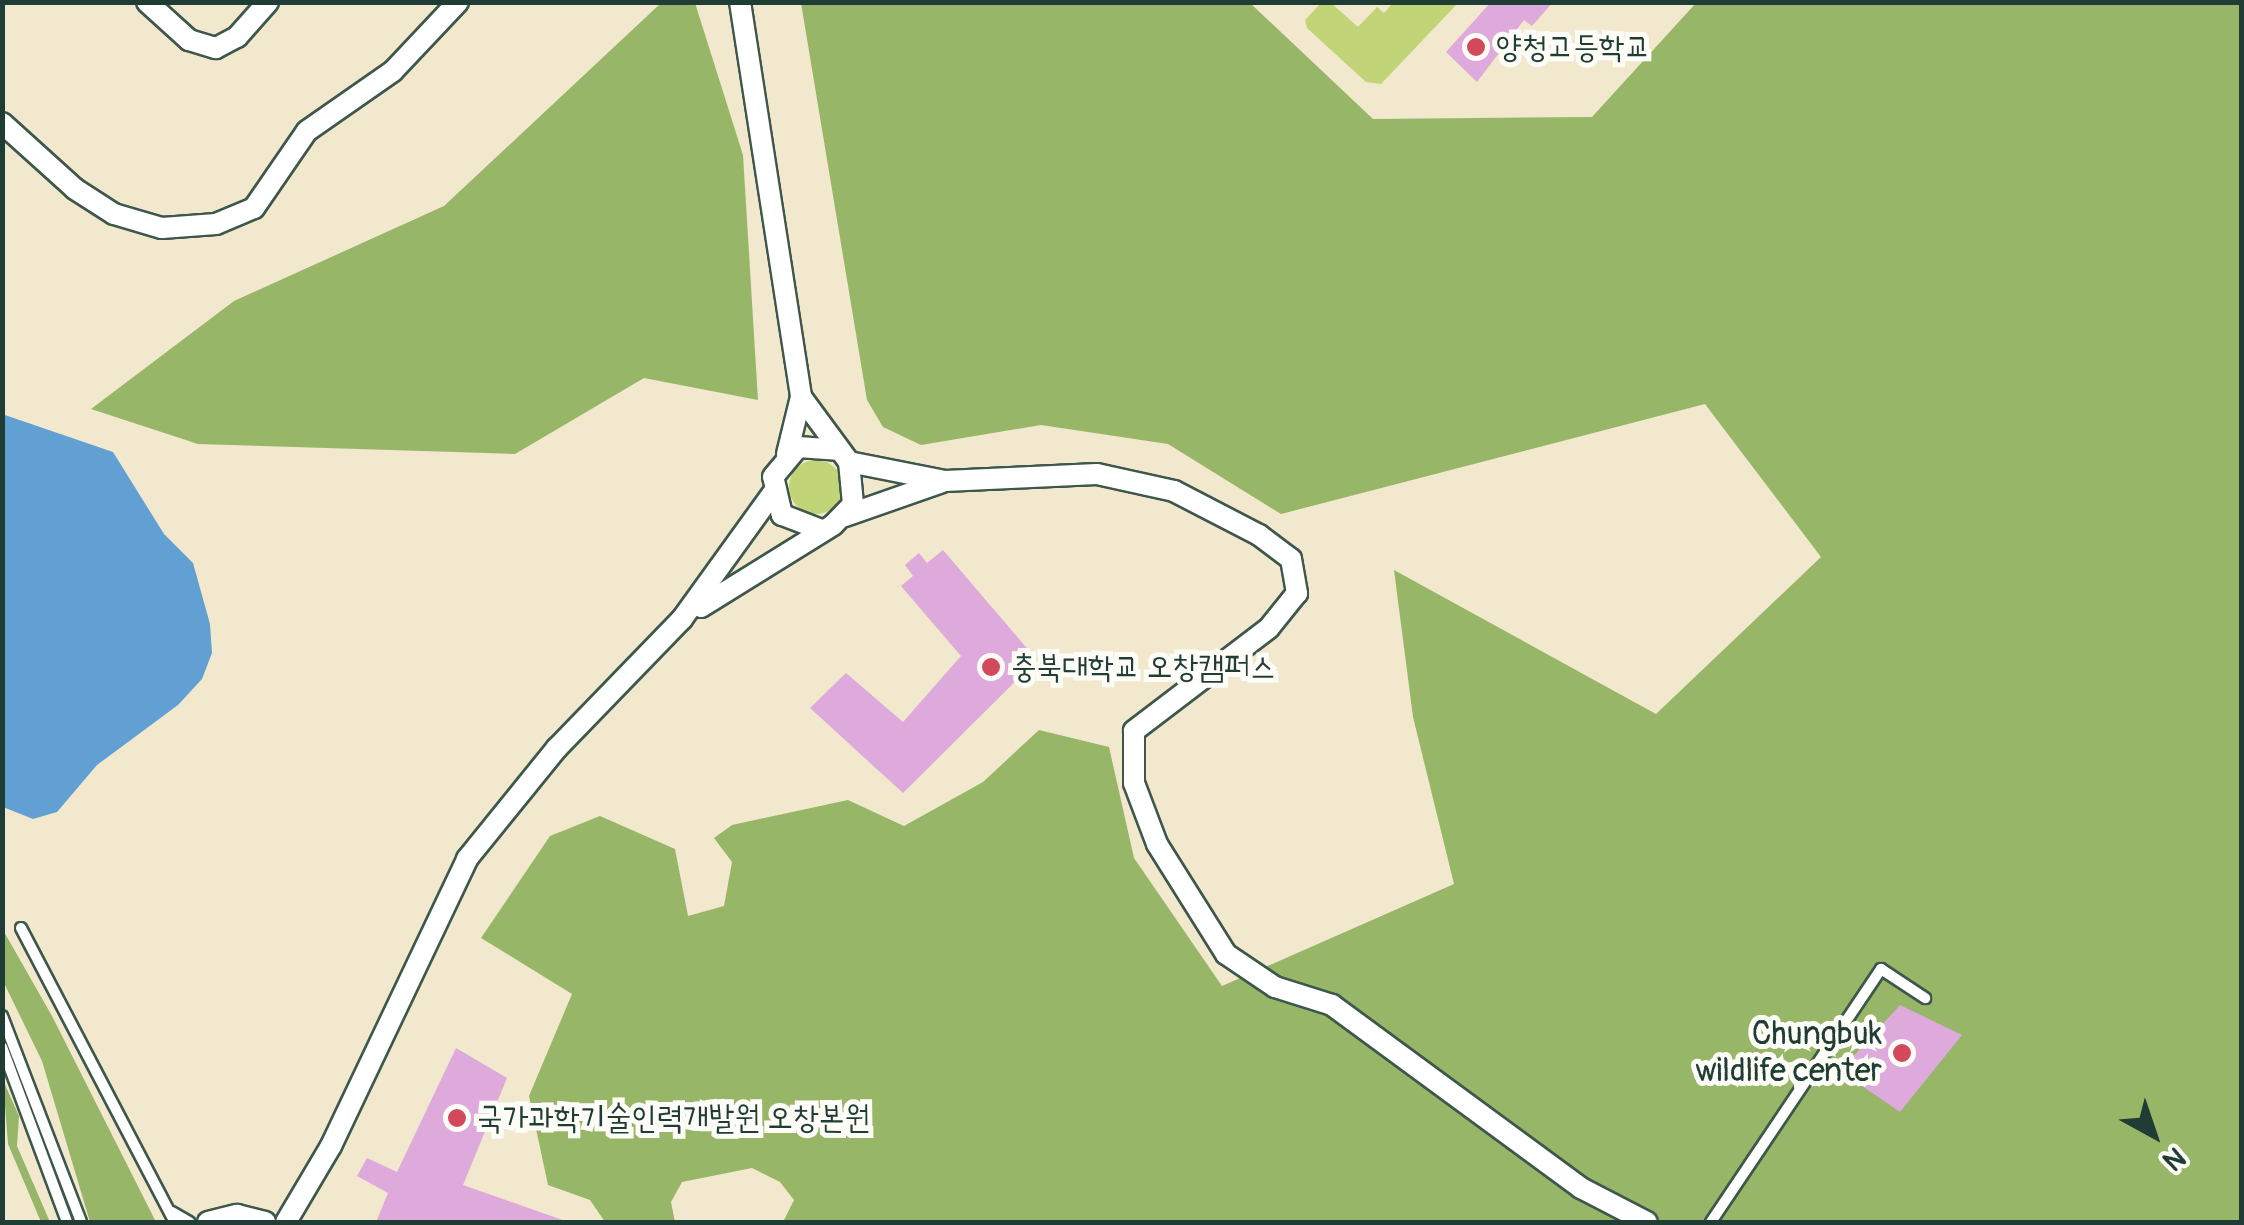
<!DOCTYPE html>
<html>
<head>
<meta charset="utf-8">
<style>
  body { margin:0 }
  #map { position:relative; width:2244px; height:1225px; overflow:hidden; background:#f1e8ce; font-family:Pangolin,"Poor Story",sans-serif }
  div>[style] { position:absolute }
  [style*='--x'] { left:calc(var(--x)*1px); top:calc(var(--y)*1px); width:calc(var(--w)*1px); rotate:calc(var(--a)*1deg) }
  .green>* { inset:0; background:#c1d477 }
  .round { border-radius:50% }
  .forest>* { inset:0; background:#98b668 }
  .water>* { inset:0; background:#62a0d4 }
  .building>* { inset:0; background:#dea9db }
  .roads { filter:drop-shadow(2px 0 #3e574b) drop-shadow(-2px 0 #3e574b) drop-shadow(0 2px #3e574b) drop-shadow(0 -2px #3e574b) }
  .lane>* { height:10px; margin:-5px; padding:0 5px; transform-origin:5px; border-radius:5px; background:#fff }
  .street>* { height:20px; margin:-10px; padding:0 10px; transform-origin:10px; border-radius:10px; background:#fff }
  .dots>* { width:28px; height:28px; translate:-50% -50%; box-sizing:border-box; border:5px solid #fdfcf7; border-radius:50% }
  span { translate:-50% -50%; white-space:nowrap; text-align:center; line-height:1.15; -webkit-text-stroke:10px #fdfcf7; paint-order:stroke }
  .poi-label { font-size:32px; color:#1f3d34 }
  .left { translate:0 -50%; text-align:left }
  .right { translate:-100% -50%; text-align:right }
  .frame { position:absolute; inset:0; border:5px solid #1f3d34; pointer-events:none }
  .north { position:absolute; left:2104px; top:1085px; width:100px; height:100px; -webkit-text-stroke:8px #fdfcf7; paint-order:stroke; rotate:140deg; font-size:28px; font-weight:700; line-height:40px; text-align:center; color:#1f3d34 }
  .north::after { content:''; display:block; margin:auto; width:35px; height:45px; background:#1f3d34; clip-path:polygon(50% 0,100% 100%,50% 72%,0 100%) }
</style>
</head>
<body>
<div id="map">
  <div class="green">
    <i style="clip-path:polygon(1321px 3px,1331px 3px,1358px 27px,1377px 7px,1384px 13px,1393px 3px,1458px 3px,1381px 84px,1366px 82px,1307px 28px,1305px 20px)"></i>
    <i class="round" style="left:789px;top:460px;width:54px;height:54px"></i>
  </div>
  <div class="forest">
    <i style="clip-path:polygon(661px 3px,695px 3px,743px 155px,758px 400px,644px 378px,515px 454px,198px 444px,91px 409px,234px 301px,444px 206px)"></i>
    <i style="clip-path:polygon(801px 3px,1250px 3px,1373px 119px,1592px 117px,1696px 3px,2241px 3px,2241px 1222px,783px 1222px,794px 1200px,780px 1182px,752px 1168px,682px 1182px,671px 1202px,675px 1222px,605px 1222px,590px 1200px,548px 1185px,529px 1096px,572px 994px,481px 938px,550px 836px,600px 816px,675px 849px,688px 916px,724px 906px,732px 862px,714px 838px,732px 825px,848px 800px,904px 826px,983px 782px,1039px 730px,1109px 747px,1134px 858px,1222px 986px,1454px 884px,1413px 717px,1394px 570px,1656px 714px,1821px 557px,1705px 404px,1281px 514px,1168px 444px,1041px 425px,921px 445px,883px 427px,867px 400px)"></i>
    <i style="clip-path:polygon(3px 930px,52px 1016px,156px 1222px,90px 1222px,42px 1061px,3px 981px)"></i>
    <i style="clip-path:polygon(3px 1080px,19px 1116px,17px 1146px,50px 1222px,41px 1222px,8px 1144px)"></i>
  </div>
  <div class="water">
    <i style="clip-path:polygon(2px 414px,113px 452px,164px 534px,193px 563px,210px 624px,212px 653px,202px 679px,178px 705px,97px 765px,57px 812px,33px 819px,3px 807px)"></i>
  </div>
  <div class="building">
    <i style="clip-path:polygon(1491px 2px,1553px 2px,1532px 26px,1524px 20px,1477px 82px,1446px 52px)"></i>
    <i style="clip-path:polygon(943px 550px,1037px 660px,903px 793px,810px 708px,846px 673px,903px 722px,961px 656px,901px 586px,913px 576px,905px 565px,919px 553px,927px 563px)"></i>
    <i style="clip-path:polygon(1900px 1005px,1962px 1035px,1900px 1112px,1840px 1071px)"></i>
    <i style="clip-path:polygon(456px 1048px,507px 1078px,463px 1185px,568px 1222px,376px 1222px,388px 1193px,357px 1176px,367px 1158px,397px 1172px)"></i>
  </div>
  <div class="roads">
    <div class="lane">
      <i style="--x:21;--y:928;--w:332;--a:62.4"></i>
      <i style="--x:2;--y:1016;--w:221;--a:69"></i>
      <i style="--x:2;--y:1047;--w:187;--a:69.6"></i>
      <i style="--x:172;--y:1212;--w:20;--a:30"></i>
      <i style="--x:1711;--y:1222;--w:305;--a:-56.1"></i>
      <i style="--x:1881;--y:969;--w:53;--a:33.4"></i>
    </div>
    <div class="street">
      <i style="--x:147;--y:2;--w:57;--a:42.1"></i>
      <i style="--x:189;--y:40;--w:28;--a:17"></i>
      <i style="--x:216;--y:48;--w:24;--a:-28"></i>
      <i style="--x:237;--y:37;--w:47;--a:-48.5"></i>
      <i style="--x:740;--y:2;--w:400;--a:81.2"></i>
      <i style="--x:801;--y:397;--w:59;--a:103.8"></i>
      <i style="--x:2;--y:123;--w:98;--a:42.1"></i>
      <i style="--x:75;--y:189;--w:46;--a:32.7"></i>
      <i style="--x:114;--y:214;--w:50;--a:16.3"></i>
      <i style="--x:162;--y:228;--w:54;--a:-4.2"></i>
      <i style="--x:216;--y:224;--w:41;--a:-22.8"></i>
      <i style="--x:254;--y:208;--w:93;--a:-55.5"></i>
      <i style="--x:307;--y:131;--w:105;--a:-34.9"></i>
      <i style="--x:393;--y:71;--w:95;--a:-46.7"></i>
      <i style="--x:849;--y:462;--w:98;--a:11.2"></i>
      <i style="--x:945;--y:481;--w:152;--a:-2.6"></i>
      <i style="--x:1097;--y:474;--w:79;--a:12.4"></i>
      <i style="--x:1174;--y:491;--w:96;--a:27.4"></i>
      <i style="--x:1259;--y:535;--w:40;--a:37"></i>
      <i style="--x:1291;--y:559;--w:35;--a:80"></i>
      <i style="--x:1297;--y:593;--w:45;--a:128.7"></i>
      <i style="--x:1269;--y:628;--w:170;--a:142.7"></i>
      <i style="--x:1134;--y:731;--w:52;--a:90"></i>
      <i style="--x:1134;--y:783;--w:65;--a:69.3"></i>
      <i style="--x:1157;--y:844;--w:130;--a:57.9"></i>
      <i style="--x:1226;--y:954;--w:59;--a:34"></i>
      <i style="--x:1275;--y:987;--w:60;--a:17.5"></i>
      <i style="--x:1332;--y:1005;--w:309;--a:36.3"></i>
      <i style="--x:1581;--y:1188;--w:74;--a:27.3"></i>
      <i style="--x:845;--y:516;--w:103;--a:-19.3"></i>
      <i style="--x:819;--y:529;--w:40;--a:-159"></i>
      <i style="--x:782;--y:515;--w:39;--a:-103"></i>
      <i style="--x:773;--y:477;--w:39;--a:-50"></i>
      <i style="--x:798;--y:447;--w:39;--a:4"></i>
      <i style="--x:701;--y:607;--w:155;--a:-31.8"></i>
      <i style="--x:833;--y:525;--w:29;--a:-46"></i>
      <i style="--x:853;--y:504;--w:42;--a:-95.4"></i>
      <i style="--x:849;--y:462;--w:81;--a:-126.4"></i>
      <i style="--x:208;--y:1222;--w:30;--a:-14"></i>
      <i style="--x:237;--y:1215;--w:29;--a:14"></i>
      <i style="--x:286;--y:1222;--w:88;--a:-59.4"></i>
      <i style="--x:331;--y:1146;--w:318;--a:-64.6"></i>
      <i style="--x:467;--y:859;--w:143;--a:-51"></i>
      <i style="--x:557;--y:748;--w:180;--a:-45.9"></i>
      <i style="--x:682;--y:619;--w:154;--a:-54.2"></i>
    </div>
  </div>
  <div class="dots">
    <i style="left:1476px;top:47px;background:#d1495b"></i>
    <i style="left:991px;top:667px;background:#d1495b"></i>
    <i style="left:1902px;top:1053px;background:#d1495b"></i>
    <i style="left:457px;top:1118px;background:#d1495b"></i>
  </div>
  <div class="poi-label">
    <span class="left" style="left:1496px;top:47px">양청고등학교</span>
    <span class="left" style="left:1011px;top:667px">충북대학교 오창캠퍼스</span>
    <span class="right" style="left:1882px;top:1053px">Chungbuk<br>wildlife center</span>
    <span class="left" style="left:477px;top:1118px">국가과학기술인력개발원 오창본원</span>
  </div>
  <div class="frame"></div>
  <div class="north">N</div>
</div>
</body>
</html>
